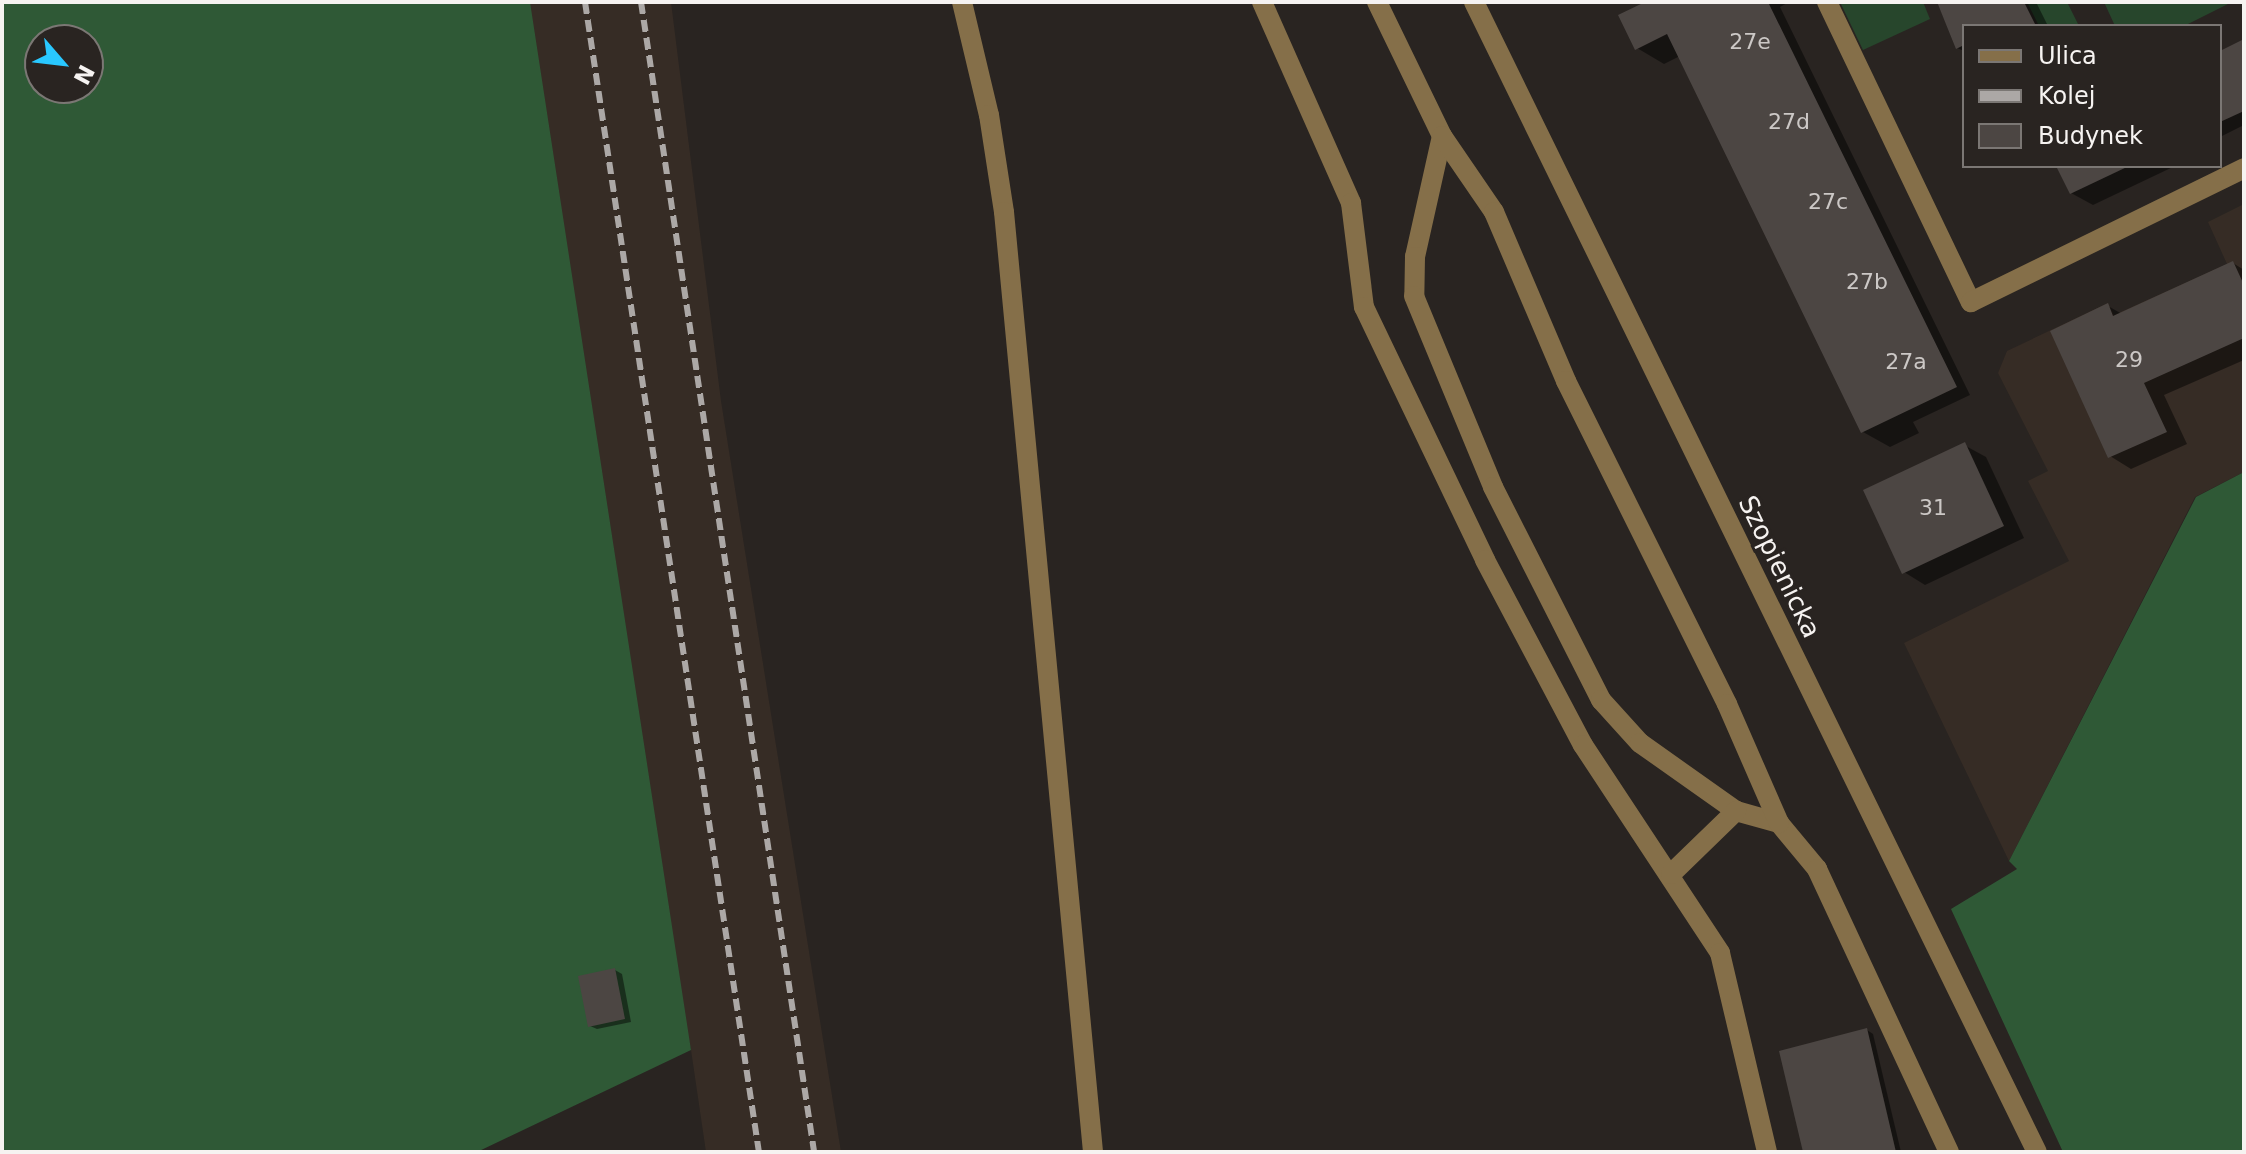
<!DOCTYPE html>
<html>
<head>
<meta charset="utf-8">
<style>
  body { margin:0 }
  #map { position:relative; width:2246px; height:1154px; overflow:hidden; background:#292421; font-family:"DejaVu Sans",sans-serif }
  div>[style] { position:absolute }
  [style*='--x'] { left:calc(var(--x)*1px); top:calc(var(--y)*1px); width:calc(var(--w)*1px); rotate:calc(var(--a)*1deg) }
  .built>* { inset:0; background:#362c25 }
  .green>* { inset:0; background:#27462c }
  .forest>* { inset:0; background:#2f5936 }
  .shadow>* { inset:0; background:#0007 }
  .building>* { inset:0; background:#4c4643 }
  .minor>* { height:20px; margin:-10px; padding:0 10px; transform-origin:10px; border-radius:10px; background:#856f49 }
  .rail>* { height:6px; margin-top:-3px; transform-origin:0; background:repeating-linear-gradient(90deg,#aca8a6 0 12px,transparent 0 18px) }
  span { translate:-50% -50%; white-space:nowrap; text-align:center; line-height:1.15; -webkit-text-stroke:6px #292421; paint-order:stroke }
  .number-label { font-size:22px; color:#ccc8c6 }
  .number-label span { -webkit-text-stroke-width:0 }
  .street-label { font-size:26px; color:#f6f3f1 }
  .frame { position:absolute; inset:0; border:4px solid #f6f3f1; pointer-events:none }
  .legend { position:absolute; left:1962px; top:24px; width:260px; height:144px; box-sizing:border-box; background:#292421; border:2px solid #7b7774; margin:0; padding:10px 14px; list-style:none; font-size:24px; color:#f6f3f1 }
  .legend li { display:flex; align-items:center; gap:16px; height:40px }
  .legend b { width:40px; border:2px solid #7b7774 }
  .north { position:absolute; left:24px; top:24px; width:80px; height:80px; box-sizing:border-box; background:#292421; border:2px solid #7b7774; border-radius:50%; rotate:118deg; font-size:22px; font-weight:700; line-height:32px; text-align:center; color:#f6f3f1 }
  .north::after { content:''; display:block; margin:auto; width:28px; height:36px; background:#29c8ff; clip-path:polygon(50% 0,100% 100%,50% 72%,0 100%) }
</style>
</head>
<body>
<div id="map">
  <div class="built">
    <i style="clip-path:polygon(467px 2px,671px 2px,721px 401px,841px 1152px,706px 1152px,691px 1050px)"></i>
    <i style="clip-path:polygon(2244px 204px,2244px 472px,2195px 497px,2009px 861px,1904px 643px,2069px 561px,2028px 481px,2048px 471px,1998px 373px,2007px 351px,2108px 303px,2114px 315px,2227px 264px,2208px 222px)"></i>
  </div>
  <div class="green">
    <i style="clip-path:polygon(1840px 2px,1923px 2px,1930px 19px,1863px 50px)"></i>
    <i style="clip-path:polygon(2027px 2px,2067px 2px,2079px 26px,2039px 26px)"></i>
    <i style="clip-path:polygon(2104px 2px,2232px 2px,2184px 26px,2115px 26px)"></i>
  </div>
  <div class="forest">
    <i style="clip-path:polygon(evenodd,2px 2px,530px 2px,691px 1050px,477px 1152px,2px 1152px,2px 2px,40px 40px,88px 40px,88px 88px,40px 88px,40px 40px)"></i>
    <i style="clip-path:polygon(2244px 472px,2244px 1152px,2063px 1152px,1951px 909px,2017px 869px,2009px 861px,2196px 497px)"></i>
  </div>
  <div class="shadow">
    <i style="clip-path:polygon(1650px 2px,1789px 2px,1780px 7px,1970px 395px,1913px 422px,1919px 433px,1890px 447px,1863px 432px,1680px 56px,1664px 64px,1637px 48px)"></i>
    <i style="clip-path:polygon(1937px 2px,2036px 2px,2048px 26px,1964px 26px,1964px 51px,1957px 48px)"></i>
    <i style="clip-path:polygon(2244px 42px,2244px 125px,2220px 137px,2220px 53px)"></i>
    <i style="clip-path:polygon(2058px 166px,2175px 166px,2093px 205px,2071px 193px)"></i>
    <i style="clip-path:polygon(2233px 263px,2244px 270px,2244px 360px,2164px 395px,2187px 444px,2131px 469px,2110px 456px,2108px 306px,2122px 314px)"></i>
    <i style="clip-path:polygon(1964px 445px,1986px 457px,2024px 538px,1925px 585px,1904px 572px)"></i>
    <i style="clip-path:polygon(615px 970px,622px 974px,631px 1022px,597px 1029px,590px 1026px)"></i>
    <i style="clip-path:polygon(1867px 1030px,1873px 1034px,1901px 1152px,1805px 1152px)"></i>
  </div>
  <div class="building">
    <i style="clip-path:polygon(1645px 2px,1768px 2px,1957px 387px,1861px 433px,1667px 34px,1635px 50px,1618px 15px)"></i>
    <i style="clip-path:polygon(1937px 2px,2024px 2px,2036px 26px,1964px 26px,1964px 45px,1956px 49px)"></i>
    <i style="clip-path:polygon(2244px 39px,2244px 111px,2220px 122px,2220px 51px)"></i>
    <i style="clip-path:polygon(2056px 166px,2129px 166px,2070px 194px)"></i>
    <i style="clip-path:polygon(2233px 261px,2244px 285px,2244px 338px,2144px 383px,2167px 432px,2108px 458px,2050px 331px,2108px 303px,2113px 316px)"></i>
    <i style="clip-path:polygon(1965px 442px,2004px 526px,1902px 574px,1863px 490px)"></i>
    <i style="clip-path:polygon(615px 968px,625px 1019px,588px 1027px,578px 976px)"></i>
    <i style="clip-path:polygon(1867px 1028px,1896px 1152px,1803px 1152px,1779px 1051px)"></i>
  </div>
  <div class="minor">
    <i style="--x:962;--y:2;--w:116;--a:76.6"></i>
    <i style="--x:989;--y:115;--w:98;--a:81.2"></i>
    <i style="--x:1004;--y:212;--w:944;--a:84.59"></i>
    <i style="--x:1262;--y:2;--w:220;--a:66.1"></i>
    <i style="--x:1351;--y:203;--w:105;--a:82.9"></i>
    <i style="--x:1364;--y:307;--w:280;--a:64.4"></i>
    <i style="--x:1485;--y:560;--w:209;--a:62.1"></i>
    <i style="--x:1583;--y:745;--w:249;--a:56.6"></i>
    <i style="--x:1720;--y:953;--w:204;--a:76.7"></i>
    <i style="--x:1377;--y:2;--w:149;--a:64.1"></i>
    <i style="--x:1442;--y:136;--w:124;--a:102.6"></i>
    <i style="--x:1415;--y:257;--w:39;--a:91"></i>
    <i style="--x:1414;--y:296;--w:207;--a:67.5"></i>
    <i style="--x:1493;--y:487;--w:239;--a:63.1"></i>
    <i style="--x:1601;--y:700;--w:58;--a:47.8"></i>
    <i style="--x:1640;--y:743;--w:118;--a:35.3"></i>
    <i style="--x:1736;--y:811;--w:45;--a:15.6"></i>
    <i style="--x:1779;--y:823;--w:60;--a:50.4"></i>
    <i style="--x:1817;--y:869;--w:312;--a:65"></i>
    <i style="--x:1474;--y:2;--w:1280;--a:63.92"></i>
    <i style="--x:1827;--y:2;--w:333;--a:64.4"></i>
    <i style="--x:1971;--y:302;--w:304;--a:-26.1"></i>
    <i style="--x:1442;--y:136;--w:92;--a:55.6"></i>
    <i style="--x:1494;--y:212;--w:184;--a:66.9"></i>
    <i style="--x:1566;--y:381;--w:361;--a:63.5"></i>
    <i style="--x:1727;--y:704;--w:130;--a:66.4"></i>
    <i style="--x:1671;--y:874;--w:91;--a:-44.1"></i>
  </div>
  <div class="rail">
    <i style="--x:585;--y:2;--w:1163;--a:81.4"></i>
    <i style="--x:641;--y:2;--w:1163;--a:81.44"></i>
  </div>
  <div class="number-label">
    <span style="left:1750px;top:42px">27e</span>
    <span style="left:1789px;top:122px">27d</span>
    <span style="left:1828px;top:202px">27c</span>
    <span style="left:1867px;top:282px">27b</span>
    <span style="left:2129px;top:360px">29</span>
    <span style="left:1906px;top:362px">27a</span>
    <span style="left:1933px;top:508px">31</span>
  </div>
  <div class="street-label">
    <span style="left:1779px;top:567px;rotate:64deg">Szopienicka</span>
  </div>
  <div class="frame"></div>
  <ul class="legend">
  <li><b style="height:10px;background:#856f49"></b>Ulica</li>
  <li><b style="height:10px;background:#aca8a6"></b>Kolej</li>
  <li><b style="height:22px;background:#4c4643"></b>Budynek</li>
  </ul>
  <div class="north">N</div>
</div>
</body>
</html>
